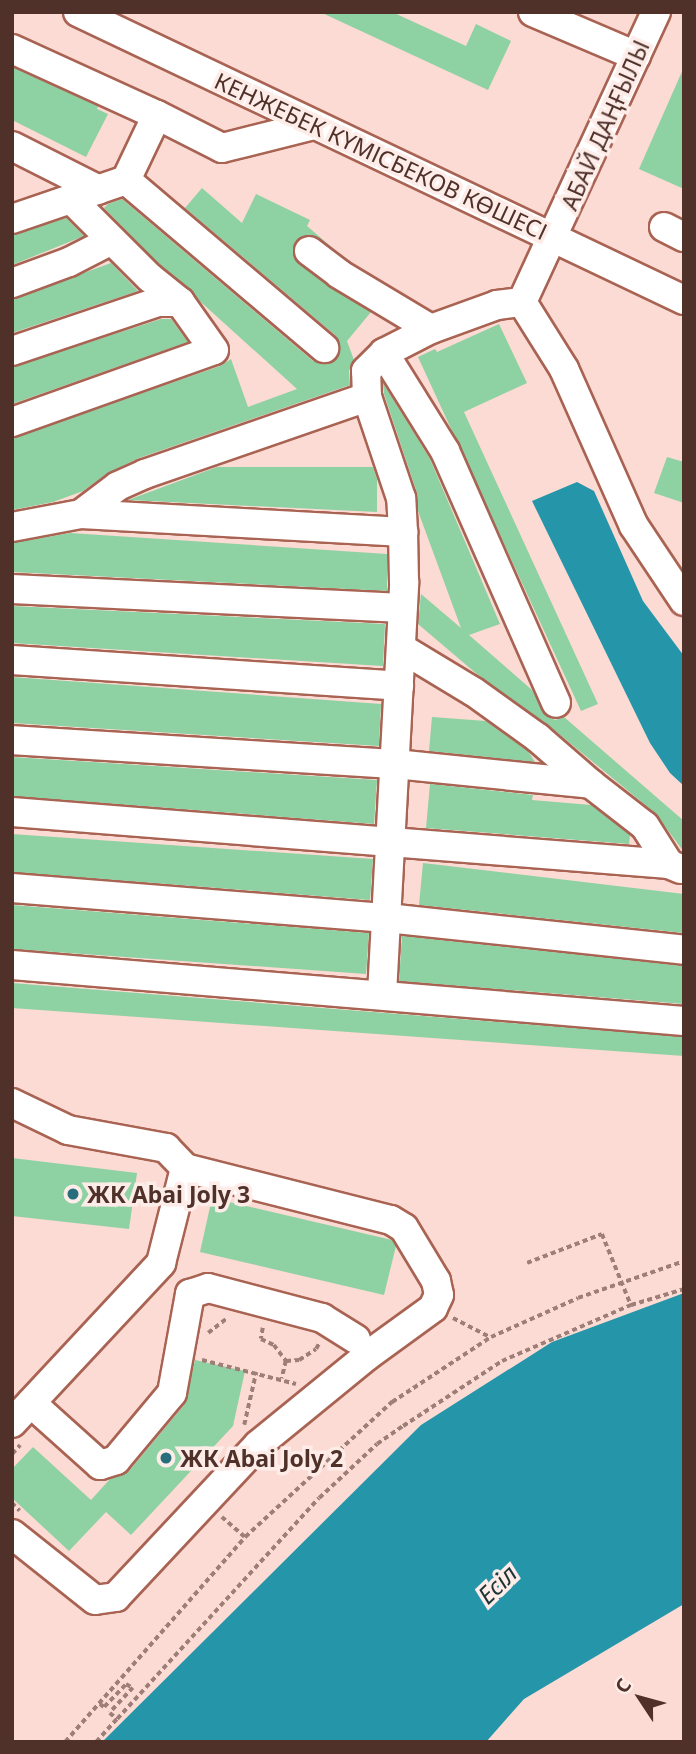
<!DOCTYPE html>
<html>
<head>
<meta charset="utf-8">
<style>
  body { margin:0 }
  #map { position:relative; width:696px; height:1754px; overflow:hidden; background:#fbdbd3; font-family:"Noto Sans",sans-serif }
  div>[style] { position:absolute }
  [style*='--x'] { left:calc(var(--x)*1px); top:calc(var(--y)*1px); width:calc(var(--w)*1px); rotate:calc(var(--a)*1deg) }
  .water>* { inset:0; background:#2595aa }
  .building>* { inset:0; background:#8ed1a3 }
  .path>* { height:3.5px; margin-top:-1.75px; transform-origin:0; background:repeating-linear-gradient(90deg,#9e7f77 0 5px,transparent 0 8.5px) }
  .roads { filter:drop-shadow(2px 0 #a96353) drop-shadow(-2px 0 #a96353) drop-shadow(0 2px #a96353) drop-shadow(0 -2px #a96353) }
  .minor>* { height:28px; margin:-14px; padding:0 14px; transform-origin:14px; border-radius:14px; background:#fff }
  .dots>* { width:19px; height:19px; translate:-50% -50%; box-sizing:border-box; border:4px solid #fdece8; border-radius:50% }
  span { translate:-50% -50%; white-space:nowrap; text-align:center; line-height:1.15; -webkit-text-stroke:7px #fdece8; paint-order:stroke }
  .street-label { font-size:23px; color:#4f3129 }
  .poi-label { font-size:23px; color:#4f3129; font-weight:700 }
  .left { translate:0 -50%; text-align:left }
  .water-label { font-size:24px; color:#1b3237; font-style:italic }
  .frame { position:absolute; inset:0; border:14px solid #4f3129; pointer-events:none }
  .north { position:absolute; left:605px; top:1663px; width:70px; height:70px; -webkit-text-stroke:5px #fdece8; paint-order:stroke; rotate:306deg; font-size:19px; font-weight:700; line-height:28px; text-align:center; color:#4f3129 }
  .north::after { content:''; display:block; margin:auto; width:24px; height:32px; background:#4f3129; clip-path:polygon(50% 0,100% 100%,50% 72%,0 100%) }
</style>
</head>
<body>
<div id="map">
  <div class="water">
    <i style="clip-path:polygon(577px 482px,594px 491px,643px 601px,684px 656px,684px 786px,670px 773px,650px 743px,532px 501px)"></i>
    <i style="clip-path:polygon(684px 1293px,684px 1604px,524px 1699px,486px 1742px,102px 1742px,421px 1425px,552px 1342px)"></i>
  </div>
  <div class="building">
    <i style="clip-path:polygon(320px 12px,392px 12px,466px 46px,476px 24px,511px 41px,488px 90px)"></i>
    <i style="clip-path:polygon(12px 67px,98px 106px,97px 109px,108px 114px,86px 157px,12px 120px)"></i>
    <i style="clip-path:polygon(684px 67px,684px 189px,639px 169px)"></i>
    <i style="clip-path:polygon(202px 188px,242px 223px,256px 194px,310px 220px,307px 226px,335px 250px,310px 235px,296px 240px,293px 250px,299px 264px,371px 312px,347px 341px,354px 360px,349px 371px,350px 385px,139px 458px,108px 473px,83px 491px,53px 502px,12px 510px,12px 438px,220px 366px,231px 359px,248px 407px,297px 389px,161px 266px,104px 208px,108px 204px,122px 199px,313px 361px,329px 364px,337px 358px,340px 343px,335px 335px,185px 208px)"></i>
    <i style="clip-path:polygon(66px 218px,84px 236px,12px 265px,12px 235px)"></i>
    <i style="clip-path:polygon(111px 263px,138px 291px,12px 333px,12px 299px)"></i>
    <i style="clip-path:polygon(161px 319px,171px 319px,188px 342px,12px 404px,12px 367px)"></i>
    <i style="clip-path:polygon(499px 324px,527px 383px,464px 412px,598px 704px,581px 711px,418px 357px,435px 349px,437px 352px)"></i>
    <i style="clip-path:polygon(383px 383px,430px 459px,500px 624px,469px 635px,532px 690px,546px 716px,555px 720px,564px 717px,684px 821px,684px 852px,655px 813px,548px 725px,478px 675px,418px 624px,421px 594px,461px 628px,418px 511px,417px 493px,384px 394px)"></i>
    <i style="clip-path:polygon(667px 457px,684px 462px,684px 503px,654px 493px)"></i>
    <i style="clip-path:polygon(217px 467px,373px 467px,377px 479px,377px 512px,128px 500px)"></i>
    <i style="clip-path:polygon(70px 533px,387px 554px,387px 591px,12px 572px,12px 543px)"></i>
    <i style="clip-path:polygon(12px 606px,385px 624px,383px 666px,12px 643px)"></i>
    <i style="clip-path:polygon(12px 677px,381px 704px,379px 746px,12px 723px)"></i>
    <i style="clip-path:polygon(432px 717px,486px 721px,528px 751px,535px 762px,429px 751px)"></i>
    <i style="clip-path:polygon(12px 757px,377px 780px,374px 824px,12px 796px)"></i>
    <i style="clip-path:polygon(430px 784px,533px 795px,532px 800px,591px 805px,630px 835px,629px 844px,426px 828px)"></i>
    <i style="clip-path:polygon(12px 834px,373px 859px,370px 900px,12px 872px)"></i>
    <i style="clip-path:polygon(423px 863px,684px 894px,684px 933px,419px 905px)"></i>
    <i style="clip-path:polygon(12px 905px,369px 933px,366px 974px,12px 949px)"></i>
    <i style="clip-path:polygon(402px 936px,684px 966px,684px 1004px,399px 981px)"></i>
    <i style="clip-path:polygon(12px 983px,684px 1037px,684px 1056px,12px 1008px)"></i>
    <i style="clip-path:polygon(12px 1158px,137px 1173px,129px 1229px,12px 1216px)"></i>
    <i style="clip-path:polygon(212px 1198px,392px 1240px,396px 1246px,384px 1295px,200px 1252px)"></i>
    <i style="clip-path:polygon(195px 1360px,245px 1371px,233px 1426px,131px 1535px,106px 1512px,69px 1551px,12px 1498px,12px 1469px,33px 1447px,91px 1500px,110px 1479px,129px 1471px,185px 1404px)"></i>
  </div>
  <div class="path">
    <i style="--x:527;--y:1263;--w:80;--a:-21.1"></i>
    <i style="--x:602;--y:1234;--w:77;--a:67.8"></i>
    <i style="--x:453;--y:1318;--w:42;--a:27.2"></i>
    <i style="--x:263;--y:1328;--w:11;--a:100"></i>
    <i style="--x:261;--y:1339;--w:14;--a:25"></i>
    <i style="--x:274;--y:1345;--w:20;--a:53"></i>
    <i style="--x:286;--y:1361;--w:18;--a:103"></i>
    <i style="--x:208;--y:1333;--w:23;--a:-38"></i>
    <i style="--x:202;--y:1360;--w:97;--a:14.3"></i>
    <i style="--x:286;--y:1361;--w:13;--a:-4"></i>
    <i style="--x:299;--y:1360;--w:20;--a:-33"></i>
    <i style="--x:316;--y:1349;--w:7;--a:-63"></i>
    <i style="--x:244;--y:1425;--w:54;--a:-77.2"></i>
    <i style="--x:12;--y:1454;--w:12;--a:-48"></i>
    <i style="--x:12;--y:1503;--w:11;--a:45"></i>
    <i style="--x:222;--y:1517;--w:30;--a:41"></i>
    <i style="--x:100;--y:1704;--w:5;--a:37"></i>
    <i style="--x:104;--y:1707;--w:32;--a:-46"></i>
    <i style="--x:126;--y:1684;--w:8;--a:30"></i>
    <i style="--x:133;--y:1688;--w:34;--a:133"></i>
    <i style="--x:110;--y:1713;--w:9;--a:41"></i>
    <i style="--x:117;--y:1719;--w:299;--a:-47.6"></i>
    <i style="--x:319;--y:1498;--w:79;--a:-43"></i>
    <i style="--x:377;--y:1444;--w:32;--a:-35"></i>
    <i style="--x:403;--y:1426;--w:118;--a:-33.3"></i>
    <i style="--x:502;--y:1361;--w:141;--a:-23.5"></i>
    <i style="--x:631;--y:1305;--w:55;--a:-16.8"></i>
    <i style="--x:65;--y:1742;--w:273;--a:-48.7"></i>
    <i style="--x:245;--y:1537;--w:200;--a:-42.6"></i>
    <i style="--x:392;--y:1402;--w:118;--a:-33.3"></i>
    <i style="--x:491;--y:1337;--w:95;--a:-24.1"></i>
    <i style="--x:578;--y:1298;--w:112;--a:-19.2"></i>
    <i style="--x:96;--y:1742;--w:31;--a:-48"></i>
  </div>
  <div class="roads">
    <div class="minor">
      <i style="--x:78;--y:12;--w:671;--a:25.42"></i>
      <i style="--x:533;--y:12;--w:112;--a:23.1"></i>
      <i style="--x:656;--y:12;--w:319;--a:114.8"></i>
      <i style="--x:522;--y:302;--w:79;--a:57.9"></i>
      <i style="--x:564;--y:369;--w:172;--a:66"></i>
      <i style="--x:634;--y:526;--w:90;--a:56.3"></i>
      <i style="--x:12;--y:49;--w:159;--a:24.5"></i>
      <i style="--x:12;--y:146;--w:97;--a:26.8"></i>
      <i style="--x:126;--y:180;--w:260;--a:40.3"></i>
      <i style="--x:12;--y:219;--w:120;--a:-18.9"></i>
      <i style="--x:126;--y:180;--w:72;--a:-64.5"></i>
      <i style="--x:157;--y:115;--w:73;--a:26.9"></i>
      <i style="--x:222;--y:148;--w:95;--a:-14"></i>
      <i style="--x:664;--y:227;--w:22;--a:27"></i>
      <i style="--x:309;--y:251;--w:38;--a:37"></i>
      <i style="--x:339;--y:274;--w:107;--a:30.9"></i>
      <i style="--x:12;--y:283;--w:61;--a:-20.2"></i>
      <i style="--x:69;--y:262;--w:48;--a:-27.1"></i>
      <i style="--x:12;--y:351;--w:154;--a:-18.6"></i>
      <i style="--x:158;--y:302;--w:22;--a:0"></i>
      <i style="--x:384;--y:353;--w:115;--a:58.1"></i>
      <i style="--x:445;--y:451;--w:275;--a:66.2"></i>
      <i style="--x:12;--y:422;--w:214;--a:-19.6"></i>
      <i style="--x:214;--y:350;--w:59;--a:-125.3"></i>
      <i style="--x:180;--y:302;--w:38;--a:-141"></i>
      <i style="--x:150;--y:278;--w:112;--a:-135"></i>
      <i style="--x:81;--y:514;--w:46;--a:-37.1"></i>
      <i style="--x:118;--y:486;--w:30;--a:-24"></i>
      <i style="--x:145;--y:474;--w:235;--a:-19.1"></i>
      <i style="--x:12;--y:527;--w:70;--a:-10.7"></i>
      <i style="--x:81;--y:514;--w:323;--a:3.2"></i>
      <i style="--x:12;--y:589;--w:391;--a:2.8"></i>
      <i style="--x:401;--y:648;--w:85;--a:31.1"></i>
      <i style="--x:474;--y:692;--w:79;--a:35.7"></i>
      <i style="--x:538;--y:738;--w:70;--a:41"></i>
      <i style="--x:12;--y:660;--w:388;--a:3.8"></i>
      <i style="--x:12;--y:740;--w:384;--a:3.6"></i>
      <i style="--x:395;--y:764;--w:197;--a:5.8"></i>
      <i style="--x:591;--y:784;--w:68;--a:37.9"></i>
      <i style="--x:645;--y:826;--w:45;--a:57.7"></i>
      <i style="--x:12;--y:812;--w:659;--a:4.53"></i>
      <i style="--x:669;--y:864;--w:13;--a:23"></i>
      <i style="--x:12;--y:888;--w:376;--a:4.6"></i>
      <i style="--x:387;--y:918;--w:299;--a:6.1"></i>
      <i style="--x:12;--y:965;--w:674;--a:4.76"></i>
      <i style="--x:382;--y:994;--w:413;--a:-86.9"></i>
      <i style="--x:404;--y:582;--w:50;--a:-91.1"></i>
      <i style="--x:403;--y:532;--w:34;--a:-93"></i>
      <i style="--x:401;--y:498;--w:107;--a:-108.6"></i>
      <i style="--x:367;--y:397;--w:26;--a:-92"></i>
      <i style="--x:366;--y:371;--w:25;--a:-45"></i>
      <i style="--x:384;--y:353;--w:53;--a:-27.1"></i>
      <i style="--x:431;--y:329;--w:70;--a:-20"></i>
      <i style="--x:497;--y:305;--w:25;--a:-7"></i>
      <i style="--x:12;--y:1103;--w:62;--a:25.7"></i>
      <i style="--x:68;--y:1130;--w:100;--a:10.4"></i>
      <i style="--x:166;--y:1148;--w:28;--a:46"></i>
      <i style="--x:31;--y:1403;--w:93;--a:41.9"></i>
      <i style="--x:100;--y:1465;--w:17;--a:-17"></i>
      <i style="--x:116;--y:1460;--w:87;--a:-50.1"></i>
      <i style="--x:172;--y:1393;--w:101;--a:-79.7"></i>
      <i style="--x:190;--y:1294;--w:19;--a:-18"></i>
      <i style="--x:208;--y:1288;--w:118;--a:14.7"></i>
      <i style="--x:322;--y:1318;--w:40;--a:32"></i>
      <i style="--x:12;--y:1423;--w:219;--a:-47"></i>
      <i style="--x:161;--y:1263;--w:98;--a:-75.8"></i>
      <i style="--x:185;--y:1168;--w:212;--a:14.2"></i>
      <i style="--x:391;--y:1220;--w:15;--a:32"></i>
      <i style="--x:404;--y:1228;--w:62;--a:58.9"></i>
      <i style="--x:436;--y:1281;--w:14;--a:78"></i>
      <i style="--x:439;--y:1295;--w:14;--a:115"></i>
      <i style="--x:433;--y:1308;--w:82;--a:144"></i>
      <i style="--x:367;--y:1356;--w:141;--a:140.8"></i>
      <i style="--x:258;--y:1445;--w:208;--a:133.1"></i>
      <i style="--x:116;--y:1597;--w:21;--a:172"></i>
      <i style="--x:95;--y:1600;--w:106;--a:-141.5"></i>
    </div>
  </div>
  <div class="dots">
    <i style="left:73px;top:1194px;background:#276d7b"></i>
    <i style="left:166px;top:1458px;background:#276d7b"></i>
  </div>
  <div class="street-label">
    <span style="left:605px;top:125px;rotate:-66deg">АБАЙ ДАҢҒЫЛЫ</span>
    <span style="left:381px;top:156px;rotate:25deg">КЕНЖЕБЕК КҮМІСБЕКОВ КӨШЕСІ</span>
  </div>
  <div class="poi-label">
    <span class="left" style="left:87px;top:1194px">ЖК Abai Joly 3</span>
    <span class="left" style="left:180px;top:1458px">ЖК Abai Joly 2</span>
  </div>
  <div class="water-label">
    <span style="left:497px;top:1584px;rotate:-44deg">Есіл</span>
  </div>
  <div class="frame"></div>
  <div class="north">С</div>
</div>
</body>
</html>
